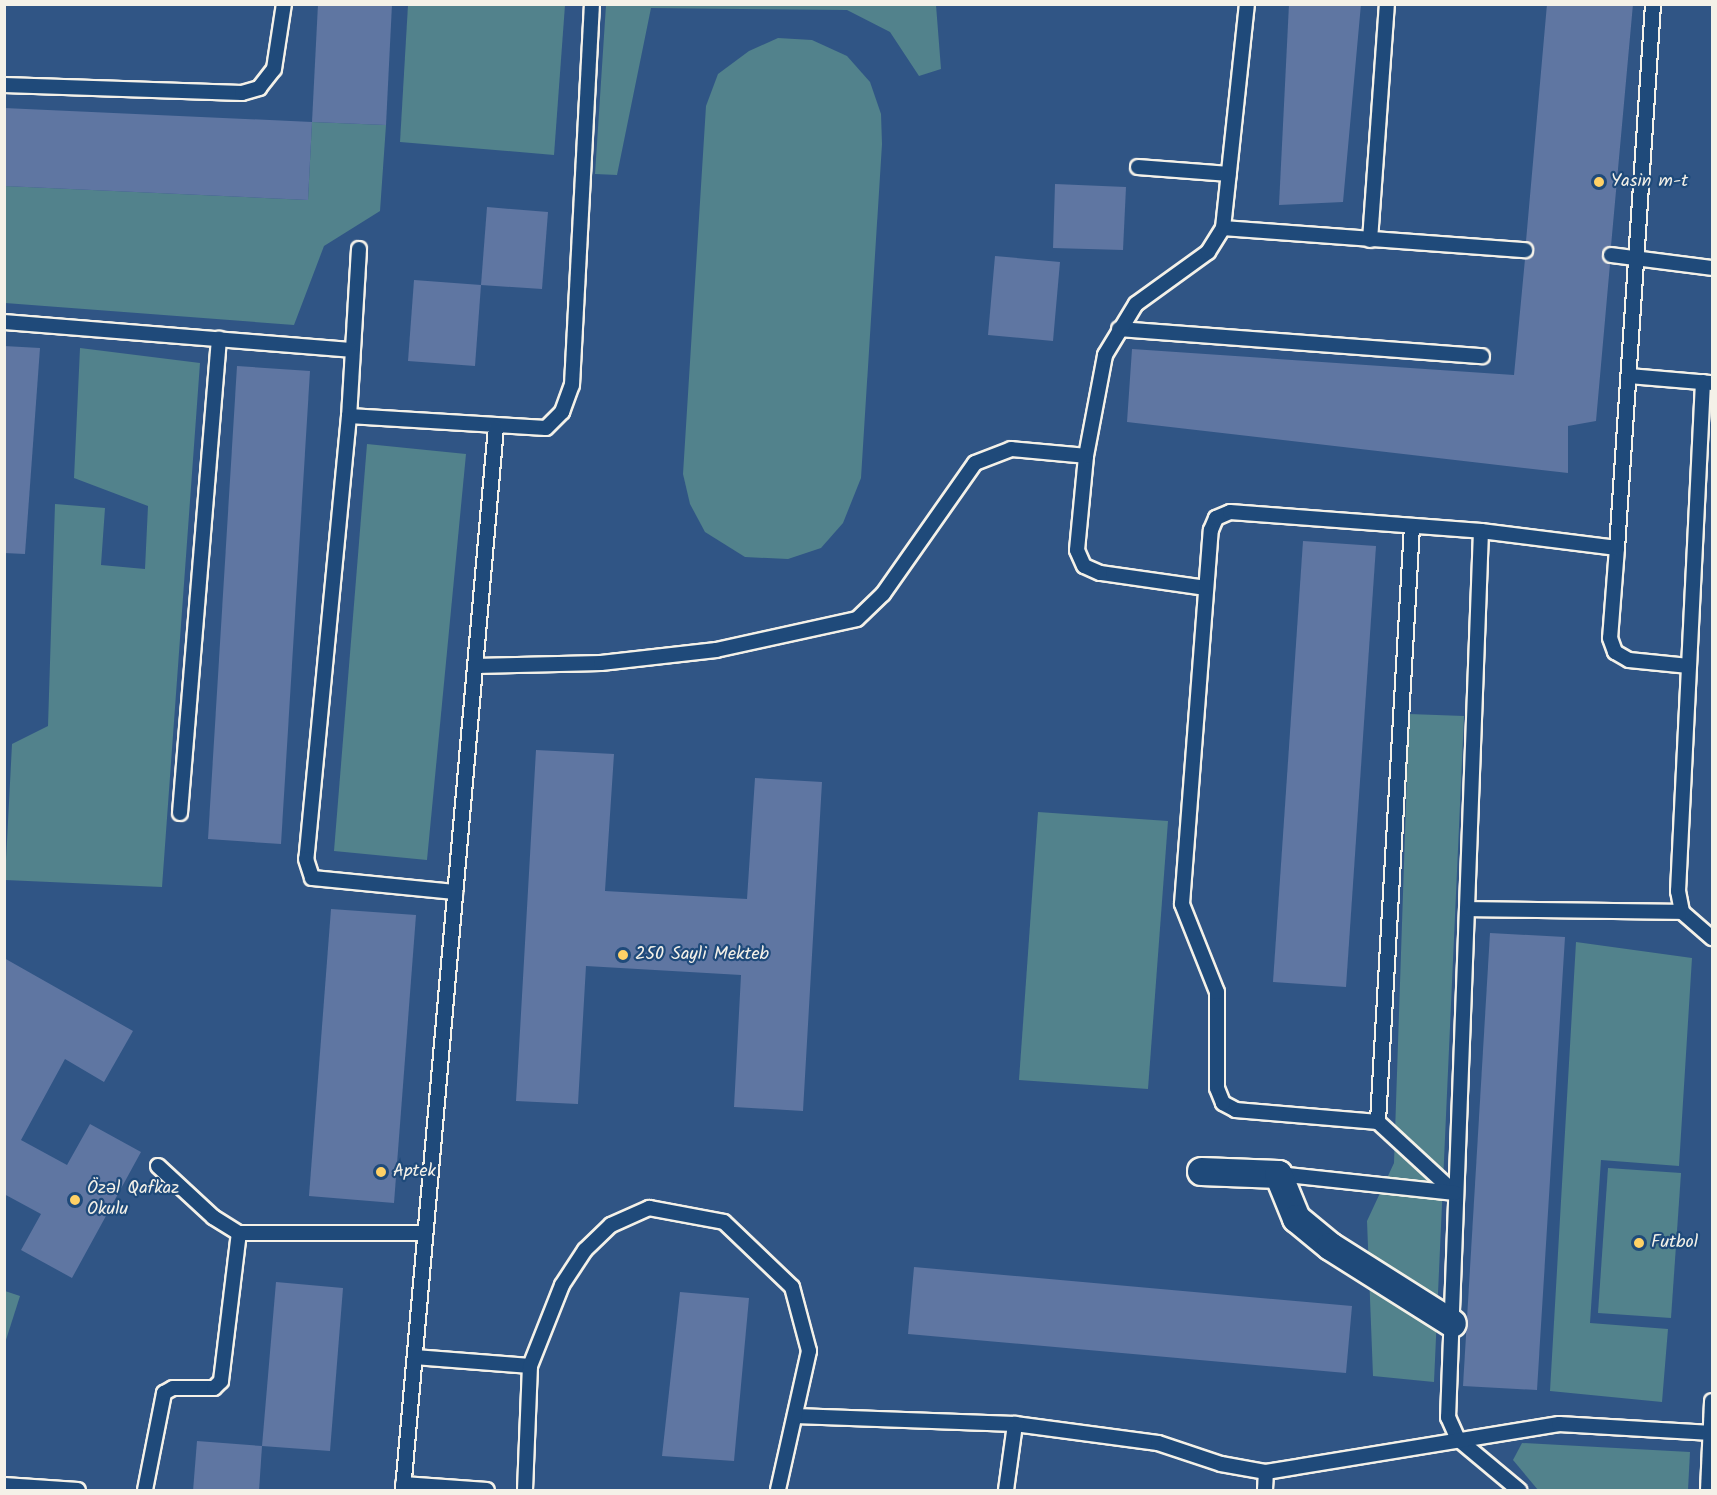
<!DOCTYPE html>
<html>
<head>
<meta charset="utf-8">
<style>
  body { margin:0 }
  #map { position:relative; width:1717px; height:1495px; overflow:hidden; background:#305585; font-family:Kalam,sans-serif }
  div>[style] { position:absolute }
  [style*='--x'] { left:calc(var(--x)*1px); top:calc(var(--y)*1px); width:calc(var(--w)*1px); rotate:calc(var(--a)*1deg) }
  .green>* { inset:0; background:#52828c }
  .building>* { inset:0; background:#5f76a2 }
  .roads { filter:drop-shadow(2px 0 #f4f1e8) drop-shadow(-2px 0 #f4f1e8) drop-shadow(0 2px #f4f1e8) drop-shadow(0 -2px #f4f1e8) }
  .service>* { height:14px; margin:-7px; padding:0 7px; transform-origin:7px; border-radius:7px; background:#1f4a7a }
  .minor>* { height:27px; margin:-13.5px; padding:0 13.5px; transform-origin:13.5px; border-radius:13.5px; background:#1f4a7a }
  .dots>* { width:16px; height:16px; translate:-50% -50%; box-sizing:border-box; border:3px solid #1f4a7a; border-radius:50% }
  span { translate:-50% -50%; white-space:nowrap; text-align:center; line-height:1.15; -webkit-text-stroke:4.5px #1f4a7a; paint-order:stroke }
  .poi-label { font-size:18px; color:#f4f1e8 }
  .left { translate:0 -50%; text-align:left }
  .frame { position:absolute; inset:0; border:6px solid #f4f1e8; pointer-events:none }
</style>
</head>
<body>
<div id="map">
  <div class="green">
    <i style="clip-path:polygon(408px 5px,565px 5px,554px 155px,400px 142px)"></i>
    <i style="clip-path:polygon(606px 5px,936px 5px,941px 69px,919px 76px,890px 32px,847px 10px,651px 8px,617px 175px,595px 174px)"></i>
    <i style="clip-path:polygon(778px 38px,812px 40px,847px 56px,870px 82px,881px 114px,882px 144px,861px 478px,843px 523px,821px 548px,788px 559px,745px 557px,705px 532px,690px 504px,683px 474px,706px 106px,718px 74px,749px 51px)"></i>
    <i style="clip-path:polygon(312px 122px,386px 125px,380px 211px,324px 246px,294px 325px,5px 303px,5px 186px,308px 200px)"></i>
    <i style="clip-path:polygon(80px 348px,200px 363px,162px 887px,5px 880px,12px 744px,48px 726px,55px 504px,105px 508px,101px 565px,145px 569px,148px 506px,74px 478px)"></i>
    <i style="clip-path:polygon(367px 444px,466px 454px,427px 860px,334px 851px)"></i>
    <i style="clip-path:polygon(1409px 714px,1464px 716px,1434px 1382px,1373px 1376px,1367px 1221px,1394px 1163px)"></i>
    <i style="clip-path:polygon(1038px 812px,1168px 821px,1148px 1089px,1019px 1080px)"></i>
    <i style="clip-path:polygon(1576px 942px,1692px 958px,1679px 1166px,1601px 1160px,1590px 1323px,1668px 1329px,1662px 1402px,1550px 1391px)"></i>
    <i style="clip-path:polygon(1608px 1168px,1681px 1173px,1671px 1318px,1598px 1313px)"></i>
    <i style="clip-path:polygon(5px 1291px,20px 1296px,5px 1343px,4px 1291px)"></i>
    <i style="clip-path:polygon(1522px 1443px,1690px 1452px,1688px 1490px,1538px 1490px,1513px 1460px)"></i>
  </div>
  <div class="building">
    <i style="clip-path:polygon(318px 4px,392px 4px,386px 125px,312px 122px)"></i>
    <i style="clip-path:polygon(1289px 4px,1361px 4px,1343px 202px,1279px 205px)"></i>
    <i style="clip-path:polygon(1547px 4px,1633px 4px,1611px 246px,1602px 254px,1610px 264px,1596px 421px,1568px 426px,1568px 473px,1127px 422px,1132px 349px,1514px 375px,1525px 259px,1534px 251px,1526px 241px)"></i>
    <i style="clip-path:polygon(4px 108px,312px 122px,308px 200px,4px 186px)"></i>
    <i style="clip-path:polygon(1055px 184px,1126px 187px,1123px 250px,1053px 248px)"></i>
    <i style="clip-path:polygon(487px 207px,548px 212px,542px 289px,481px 285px)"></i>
    <i style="clip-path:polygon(995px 256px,1060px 262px,1053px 341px,988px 335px)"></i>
    <i style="clip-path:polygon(414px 280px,481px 285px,475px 366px,408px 361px)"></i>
    <i style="clip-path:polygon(4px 346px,40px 348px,25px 554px,4px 553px)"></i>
    <i style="clip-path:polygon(237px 366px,310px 371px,281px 844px,208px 839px)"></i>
    <i style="clip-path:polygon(1303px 541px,1376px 546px,1346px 987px,1273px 982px)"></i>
    <i style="clip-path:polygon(536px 750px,614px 754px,605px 891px,747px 899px,755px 778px,822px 782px,803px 1111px,734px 1107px,741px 975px,586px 966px,578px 1104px,516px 1101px)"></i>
    <i style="clip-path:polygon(331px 909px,416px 915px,394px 1203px,309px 1196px)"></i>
    <i style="clip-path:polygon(1490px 933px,1565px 937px,1537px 1390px,1463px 1386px)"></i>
    <i style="clip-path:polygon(4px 958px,133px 1031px,104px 1082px,65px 1059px,21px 1140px,67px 1165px,90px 1124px,141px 1152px,72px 1278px,21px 1250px,41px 1214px,4px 1194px)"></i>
    <i style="clip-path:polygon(914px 1267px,1352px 1306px,1346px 1373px,908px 1334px)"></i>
    <i style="clip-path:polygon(276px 1282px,343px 1288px,330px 1451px,262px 1446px)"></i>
    <i style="clip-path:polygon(680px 1292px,749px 1298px,734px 1461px,662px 1456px)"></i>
    <i style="clip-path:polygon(197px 1441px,262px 1446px,259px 1491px,193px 1491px)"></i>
  </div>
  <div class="roads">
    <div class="service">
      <i style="--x:4;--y:85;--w:238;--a:1.9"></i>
      <i style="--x:242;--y:93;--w:18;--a:-16"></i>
      <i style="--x:259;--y:88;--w:24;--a:-52"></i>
      <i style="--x:274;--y:69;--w:66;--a:-81.3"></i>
      <i style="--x:1138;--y:167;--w:91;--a:4.4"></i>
      <i style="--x:1223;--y:228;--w:303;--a:4.2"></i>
      <i style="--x:1370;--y:240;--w:237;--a:-85.9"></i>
      <i style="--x:359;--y:249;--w:167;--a:93.4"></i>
      <i style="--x:349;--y:416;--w:445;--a:95.5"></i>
      <i style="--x:306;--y:859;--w:20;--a:72"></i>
      <i style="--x:312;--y:878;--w:144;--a:5.6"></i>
      <i style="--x:1611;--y:255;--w:102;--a:7.3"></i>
      <i style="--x:4;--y:322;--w:347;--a:4.6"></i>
      <i style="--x:1119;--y:329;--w:364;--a:4.3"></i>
      <i style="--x:1630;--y:376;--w:82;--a:4.9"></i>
      <i style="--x:1703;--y:382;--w:510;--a:92.81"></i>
      <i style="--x:1678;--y:891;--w:21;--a:79"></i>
      <i style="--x:1682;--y:912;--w:40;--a:41"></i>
      <i style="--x:349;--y:416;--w:197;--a:3.5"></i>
      <i style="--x:546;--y:428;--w:23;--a:-45"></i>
      <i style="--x:562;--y:412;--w:29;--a:-70"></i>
      <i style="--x:572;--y:385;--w:382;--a:-87"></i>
      <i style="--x:1412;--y:526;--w:597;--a:93.27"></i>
      <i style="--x:1378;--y:1122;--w:105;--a:42.7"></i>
      <i style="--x:1481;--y:531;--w:887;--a:92.13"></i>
      <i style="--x:1448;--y:1417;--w:24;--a:66"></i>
      <i style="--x:1458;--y:1439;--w:80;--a:39.9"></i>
      <i style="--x:1617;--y:548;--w:90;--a:94.4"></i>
      <i style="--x:1610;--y:638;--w:15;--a:70"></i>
      <i style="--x:1615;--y:652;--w:16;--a:30"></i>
      <i style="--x:1629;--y:660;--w:60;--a:5.7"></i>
      <i style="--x:1206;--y:588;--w:107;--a:-171.9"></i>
      <i style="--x:1100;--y:573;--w:17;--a:-156"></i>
      <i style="--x:1084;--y:566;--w:17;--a:-114"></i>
      <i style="--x:1077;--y:550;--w:94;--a:-84.5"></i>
      <i style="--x:1086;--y:456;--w:103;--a:-79.3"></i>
      <i style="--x:1105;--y:355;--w:60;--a:-58.7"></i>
      <i style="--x:1136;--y:304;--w:89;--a:-35.8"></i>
      <i style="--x:1208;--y:252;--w:28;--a:-58"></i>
      <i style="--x:1223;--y:228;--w:225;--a:-83.9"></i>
      <i style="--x:475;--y:666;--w:126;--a:-1.4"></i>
      <i style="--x:601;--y:663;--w:116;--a:-6.4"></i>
      <i style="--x:716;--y:650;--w:144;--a:-12.4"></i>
      <i style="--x:857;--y:619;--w:36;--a:-44"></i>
      <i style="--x:883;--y:594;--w:160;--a:-54.9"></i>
      <i style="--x:975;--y:463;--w:39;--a:-21"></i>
      <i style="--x:1011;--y:449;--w:75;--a:5.3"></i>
      <i style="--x:180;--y:813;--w:476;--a:-85.3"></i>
      <i style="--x:1469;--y:909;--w:213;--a:0.8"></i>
      <i style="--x:1378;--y:1122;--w:143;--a:-175.2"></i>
      <i style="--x:1236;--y:1110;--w:15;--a:-152"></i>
      <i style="--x:1223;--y:1103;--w:16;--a:-112"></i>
      <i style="--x:1217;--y:1088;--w:96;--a:-90"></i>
      <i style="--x:1217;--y:992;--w:95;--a:-111.7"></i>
      <i style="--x:1182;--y:904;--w:375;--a:-85.6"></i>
      <i style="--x:1211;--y:530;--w:13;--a:-67"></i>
      <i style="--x:1216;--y:518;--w:15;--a:-23"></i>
      <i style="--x:1230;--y:512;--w:252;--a:4.3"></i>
      <i style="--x:1481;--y:531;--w:137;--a:7.1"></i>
      <i style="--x:1617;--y:548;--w:545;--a:-86.21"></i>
      <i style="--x:158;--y:1166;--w:75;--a:42.8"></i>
      <i style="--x:213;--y:1217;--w:31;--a:32"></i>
      <i style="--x:1278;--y:1174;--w:178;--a:6.1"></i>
      <i style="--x:415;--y:1357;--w:115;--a:4.5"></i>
      <i style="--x:795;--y:1416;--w:220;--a:2.1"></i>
      <i style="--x:1015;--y:1424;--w:144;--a:7.6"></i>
      <i style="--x:1158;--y:1443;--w:66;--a:18.4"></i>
      <i style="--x:1221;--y:1464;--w:46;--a:10.1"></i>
      <i style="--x:1266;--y:1472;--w:297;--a:-9.3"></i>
      <i style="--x:1559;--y:1424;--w:153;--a:3.4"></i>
      <i style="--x:403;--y:1484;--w:84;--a:4.1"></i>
      <i style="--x:4;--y:1485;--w:74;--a:3.9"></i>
      <i style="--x:145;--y:1490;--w:99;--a:-78.9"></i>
      <i style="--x:164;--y:1393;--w:10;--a:-29"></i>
      <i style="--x:173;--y:1388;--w:41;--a:0"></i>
      <i style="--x:214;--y:1388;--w:10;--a:-45"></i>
      <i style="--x:221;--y:1381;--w:149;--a:-83.1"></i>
      <i style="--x:239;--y:1233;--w:186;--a:0"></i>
      <i style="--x:403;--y:1490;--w:1066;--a:-85"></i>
      <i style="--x:525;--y:1490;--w:124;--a:-87.7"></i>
      <i style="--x:530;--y:1366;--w:87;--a:-68.4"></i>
      <i style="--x:562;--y:1285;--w:42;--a:-56.7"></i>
      <i style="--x:585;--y:1250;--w:36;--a:-44"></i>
      <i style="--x:611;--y:1225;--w:42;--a:-24.1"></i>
      <i style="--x:649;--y:1208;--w:76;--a:10.6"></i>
      <i style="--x:724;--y:1222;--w:94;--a:43.7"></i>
      <i style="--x:792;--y:1287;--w:66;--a:75.1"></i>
      <i style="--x:809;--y:1351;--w:142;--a:102.6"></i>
      <i style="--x:1006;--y:1490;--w:67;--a:-82.2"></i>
      <i style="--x:1265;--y:1490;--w:18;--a:-87"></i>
      <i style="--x:1708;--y:1490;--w:89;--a:-87.4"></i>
    </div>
    <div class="minor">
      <i style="--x:1201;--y:1171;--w:77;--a:2.2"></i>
      <i style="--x:1278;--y:1174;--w:48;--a:67.8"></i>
      <i style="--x:1296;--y:1218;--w:44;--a:39.5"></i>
      <i style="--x:1330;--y:1246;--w:144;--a:32.3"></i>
    </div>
  </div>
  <div class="dots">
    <i style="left:1599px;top:182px;background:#ffd166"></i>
    <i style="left:623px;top:955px;background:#ffd166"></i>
    <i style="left:381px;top:1172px;background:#ffd166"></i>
    <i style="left:75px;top:1200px;background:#ffd166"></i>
    <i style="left:1639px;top:1243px;background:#ffd166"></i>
  </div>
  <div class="poi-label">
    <span class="left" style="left:1611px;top:182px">Yasin m-t</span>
    <span class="left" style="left:635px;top:955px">250 Sayli Mekteb</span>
    <span class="left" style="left:393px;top:1172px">Aptek</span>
    <span class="left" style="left:87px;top:1200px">Özəl Qafkaz<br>Okulu</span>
    <span class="left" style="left:1651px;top:1243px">Futbol</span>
  </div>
  <div class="frame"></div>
</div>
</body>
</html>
